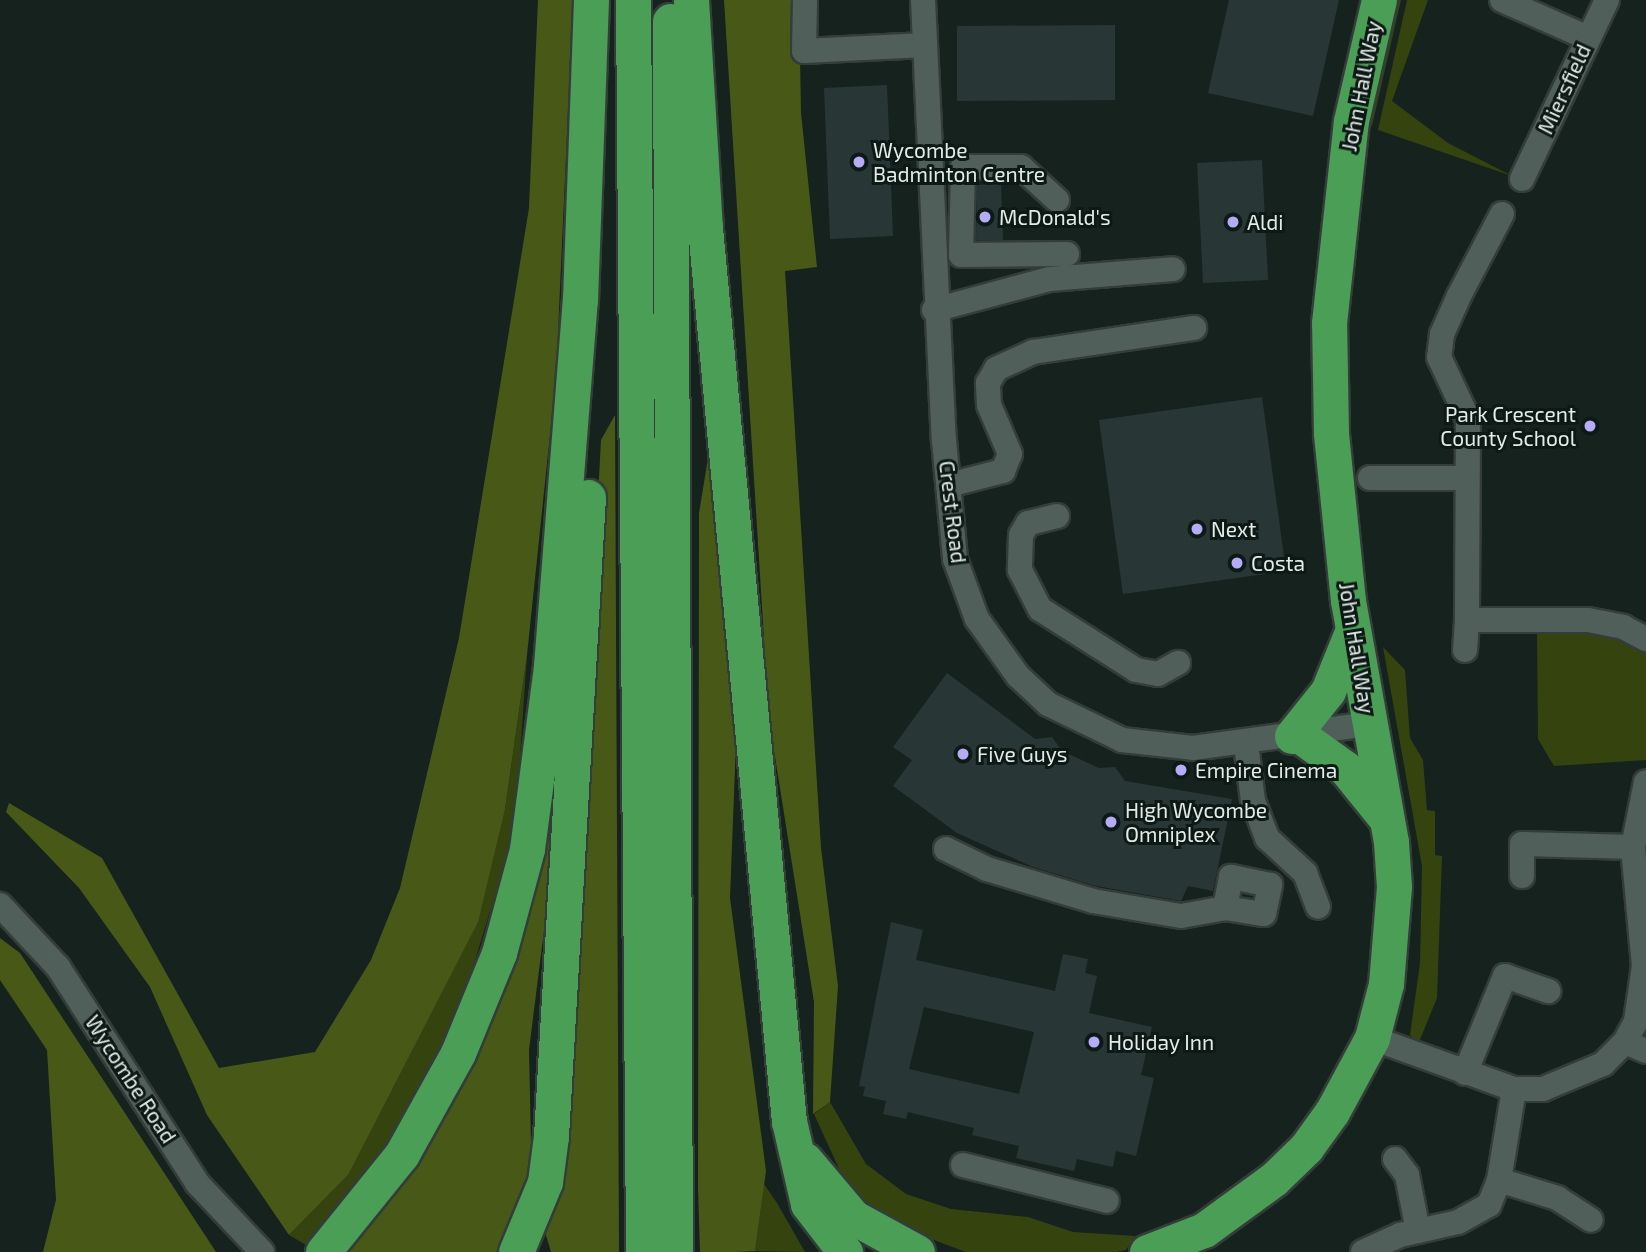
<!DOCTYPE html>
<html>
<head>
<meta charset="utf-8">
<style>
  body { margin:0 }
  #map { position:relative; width:1646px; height:1252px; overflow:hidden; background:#16221e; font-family:"Exo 2",sans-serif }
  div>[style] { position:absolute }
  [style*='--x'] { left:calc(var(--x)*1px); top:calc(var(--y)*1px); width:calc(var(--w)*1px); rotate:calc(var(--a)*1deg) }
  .green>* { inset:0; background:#35430f }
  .forest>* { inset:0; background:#485917 }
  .building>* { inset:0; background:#283736 }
  .roads { filter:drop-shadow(2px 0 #343d39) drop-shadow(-2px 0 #343d39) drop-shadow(0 2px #343d39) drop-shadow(0 -2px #343d39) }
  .minor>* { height:24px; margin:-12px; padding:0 12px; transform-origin:12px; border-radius:12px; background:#515f5a }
  .highway>* { height:35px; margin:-17.5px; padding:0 17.5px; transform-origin:17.5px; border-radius:17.5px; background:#4a9e56 }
  .dots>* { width:19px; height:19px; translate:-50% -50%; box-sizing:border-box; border:4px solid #0d1915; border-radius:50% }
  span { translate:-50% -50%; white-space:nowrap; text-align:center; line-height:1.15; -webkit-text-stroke:6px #0d1915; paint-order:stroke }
  .street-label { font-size:21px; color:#e3ebe8 }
  .poi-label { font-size:21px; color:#e3ebe8 }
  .left { translate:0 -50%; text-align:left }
  .right { translate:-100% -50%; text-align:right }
</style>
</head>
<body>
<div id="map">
  <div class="green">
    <i style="clip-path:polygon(1396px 0,1401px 0,1372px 126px,1369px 125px)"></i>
    <i style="clip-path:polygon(1407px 0,1428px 0,1392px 101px,1448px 143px,1512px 176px,1378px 130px)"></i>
    <i style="clip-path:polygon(1597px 629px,1646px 647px,1646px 760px,1554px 766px,1538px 739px,1537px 631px)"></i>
    <i style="clip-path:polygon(1383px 647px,1405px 670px,1410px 738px,1423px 760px,1427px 810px,1435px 811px,1435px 855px,1442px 856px,1437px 998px,1419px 1042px,1410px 1035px,1420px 963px,1422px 866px)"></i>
    <i style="clip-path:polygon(527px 655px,515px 830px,457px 1019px,391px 1142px,344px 1206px,306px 1245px,289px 1235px,348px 1175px,505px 809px)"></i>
    <i style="clip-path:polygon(830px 1102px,866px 1164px,906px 1194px,951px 1209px,1028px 1217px,1073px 1232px,1135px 1236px,1126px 1250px,1117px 1252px,966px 1252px,880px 1220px,846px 1184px,814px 1114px)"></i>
    <i style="clip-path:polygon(764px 1184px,777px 1203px,805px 1252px,755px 1251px)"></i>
  </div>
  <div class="forest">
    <i style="clip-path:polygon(538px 0,573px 0,556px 377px,527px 655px,505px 809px,478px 922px,348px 1175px,289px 1235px,207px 1115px,150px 987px,79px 888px,6px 812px,9px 803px,102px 858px,219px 1068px,315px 1052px,371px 960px,400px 888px,459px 638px,529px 208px)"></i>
    <i style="clip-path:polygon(724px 0,799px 0,801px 113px,817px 267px,785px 271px,821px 848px,838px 986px,830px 1102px,813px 1114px,814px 1002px,769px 719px)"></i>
    <i style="clip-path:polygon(615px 415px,619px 1252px,551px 1252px,545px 1232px,563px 1151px,601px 440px)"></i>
    <i style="clip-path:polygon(714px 422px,736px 742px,730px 898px,766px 1171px,755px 1251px,735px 1252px,700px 1252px,698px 1189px,699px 513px)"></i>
    <i style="clip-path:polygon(560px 745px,554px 851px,529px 1050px,532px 1190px,507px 1244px,496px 1252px,337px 1252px,441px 1109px)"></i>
    <i style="clip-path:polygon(0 938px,20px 953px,216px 1252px,43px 1252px,56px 1200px,47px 1050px,0 980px)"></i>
  </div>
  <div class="building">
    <i style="clip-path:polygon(1229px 0,1339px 0,1313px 116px,1208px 93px)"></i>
    <i style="clip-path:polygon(1115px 25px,1115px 100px,957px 101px,957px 26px)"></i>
    <i style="clip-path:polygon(887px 85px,893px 236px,830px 239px,824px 88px)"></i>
    <i style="clip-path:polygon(1262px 160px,1268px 280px,1203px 283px,1197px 163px)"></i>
    <i style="clip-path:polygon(1001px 184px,1003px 240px,976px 240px,977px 185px)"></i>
    <i style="clip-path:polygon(1262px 397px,1286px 571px,1123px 594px,1099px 420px)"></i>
    <i style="clip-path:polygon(947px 673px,1035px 739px,1052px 737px,1062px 751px,1099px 768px,1115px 767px,1125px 781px,1232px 799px,1213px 891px,1188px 886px,1181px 901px,1096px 886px,1033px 867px,957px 833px,893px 786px,912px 760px,893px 747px)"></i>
    <i style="clip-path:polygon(evenodd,891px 922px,923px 930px,916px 960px,1055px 991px,1063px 954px,1088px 959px,1085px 973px,1097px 976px,1089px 1013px,1152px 1027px,1141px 1075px,1154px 1078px,1136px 1156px,1116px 1151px,1113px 1167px,1077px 1159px,1074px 1171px,1016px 1158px,1019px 1146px,972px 1135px,974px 1128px,908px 1112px,906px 1119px,883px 1114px,886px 1101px,863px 1096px,865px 1087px,859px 1086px,891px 922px,924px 1007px,1034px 1032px,1019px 1094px,909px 1069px,924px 1007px)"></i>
  </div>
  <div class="roads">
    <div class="minor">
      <i style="--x:805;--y:0;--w:51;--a:91.1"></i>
      <i style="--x:804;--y:51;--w:121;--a:-2.8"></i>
      <i style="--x:923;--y:0;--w:441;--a:87.3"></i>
      <i style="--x:944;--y:440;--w:120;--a:84.7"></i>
      <i style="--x:955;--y:559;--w:64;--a:69.9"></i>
      <i style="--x:977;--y:619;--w:70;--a:54.3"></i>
      <i style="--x:1018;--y:676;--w:41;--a:43"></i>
      <i style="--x:1048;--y:704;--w:82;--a:25.9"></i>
      <i style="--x:1122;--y:740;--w:71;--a:6.4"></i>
      <i style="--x:1193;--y:748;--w:178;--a:-7.8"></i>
      <i style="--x:1502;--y:0;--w:94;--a:23.8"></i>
      <i style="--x:1522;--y:179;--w:198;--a:-64.6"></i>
      <i style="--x:1057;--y:200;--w:49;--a:-137.5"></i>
      <i style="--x:1021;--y:167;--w:58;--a:180"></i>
      <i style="--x:963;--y:167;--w:88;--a:91.3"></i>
      <i style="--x:961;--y:255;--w:106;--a:-0.5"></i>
      <i style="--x:1502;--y:214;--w:93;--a:117.7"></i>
      <i style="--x:1459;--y:296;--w:42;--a:114.1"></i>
      <i style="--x:1442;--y:334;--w:23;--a:97"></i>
      <i style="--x:1439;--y:357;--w:68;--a:64.9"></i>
      <i style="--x:1468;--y:419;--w:201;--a:90.3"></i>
      <i style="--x:1467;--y:620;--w:121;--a:0"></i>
      <i style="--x:1588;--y:620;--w:36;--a:11"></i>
      <i style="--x:1623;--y:627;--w:26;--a:28"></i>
      <i style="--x:934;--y:310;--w:120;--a:-15"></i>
      <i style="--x:1050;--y:279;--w:123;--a:-4.6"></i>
      <i style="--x:1370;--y:478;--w:97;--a:0"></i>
      <i style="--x:949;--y:485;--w:56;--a:-14.5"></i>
      <i style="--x:1003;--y:471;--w:18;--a:-68"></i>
      <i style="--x:1010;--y:454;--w:53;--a:-113.2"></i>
      <i style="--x:989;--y:405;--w:22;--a:-93"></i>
      <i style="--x:988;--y:383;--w:16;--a:-60"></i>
      <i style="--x:996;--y:369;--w:41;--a:-24.7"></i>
      <i style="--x:1033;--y:352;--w:163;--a:-8.5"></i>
      <i style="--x:1057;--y:516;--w:30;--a:166"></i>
      <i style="--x:1028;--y:523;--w:14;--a:120"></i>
      <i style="--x:1021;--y:535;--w:35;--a:92"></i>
      <i style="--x:1020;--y:570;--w:44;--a:62.9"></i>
      <i style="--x:1040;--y:609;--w:114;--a:32.4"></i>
      <i style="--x:1136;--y:670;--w:22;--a:10"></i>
      <i style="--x:1158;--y:674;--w:23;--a:-29"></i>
      <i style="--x:1465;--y:650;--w:30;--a:-86"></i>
      <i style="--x:1246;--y:744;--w:57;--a:83"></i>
      <i style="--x:1253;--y:801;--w:40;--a:69"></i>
      <i style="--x:1267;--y:838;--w:52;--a:42.6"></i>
      <i style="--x:1305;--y:873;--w:36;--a:69"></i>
      <i style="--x:946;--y:849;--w:46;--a:26"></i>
      <i style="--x:987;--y:869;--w:111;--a:16.8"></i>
      <i style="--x:1093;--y:901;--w:89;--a:9.7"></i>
      <i style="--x:1181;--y:916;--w:45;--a:-10.3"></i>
      <i style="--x:1225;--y:908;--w:39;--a:9"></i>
      <i style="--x:1264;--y:914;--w:30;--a:-78"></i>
      <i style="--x:1270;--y:885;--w:40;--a:-168"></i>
      <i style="--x:1231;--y:877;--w:32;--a:101"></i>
      <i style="--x:1522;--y:876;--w:32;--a:-90"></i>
      <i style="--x:1522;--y:844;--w:111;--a:1.5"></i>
      <i style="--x:0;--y:905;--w:85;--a:46.9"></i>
      <i style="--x:58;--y:967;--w:257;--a:57.2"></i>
      <i style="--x:197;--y:1183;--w:95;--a:46.7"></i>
      <i style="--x:1372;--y:1038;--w:151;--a:19.8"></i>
      <i style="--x:1514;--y:1089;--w:29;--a:0"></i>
      <i style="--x:1543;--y:1089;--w:65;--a:-22.6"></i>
      <i style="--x:1603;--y:1064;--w:31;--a:-45"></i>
      <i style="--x:1625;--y:1042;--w:24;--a:-62"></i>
      <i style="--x:1636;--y:1021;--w:56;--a:-81.7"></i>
      <i style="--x:1644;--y:966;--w:120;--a:-95.3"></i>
      <i style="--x:1633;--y:847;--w:66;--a:-78.7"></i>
      <i style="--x:1625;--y:1042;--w:23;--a:23"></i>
      <i style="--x:1465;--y:1073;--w:105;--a:-67.6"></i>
      <i style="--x:1505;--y:976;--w:46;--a:19.2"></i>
      <i style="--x:1395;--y:1159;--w:20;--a:53"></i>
      <i style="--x:1407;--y:1175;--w:57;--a:78.9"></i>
      <i style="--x:963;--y:1165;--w:148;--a:14"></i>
      <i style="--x:1499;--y:1180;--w:61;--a:17.2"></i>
      <i style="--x:1557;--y:1198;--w:40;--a:32.9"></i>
      <i style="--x:1363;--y:1252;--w:41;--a:-24.7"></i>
      <i style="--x:1400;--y:1235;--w:59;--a:-12.6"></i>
      <i style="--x:1458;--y:1222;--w:35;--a:-29"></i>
      <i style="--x:1489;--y:1205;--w:27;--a:-68"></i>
      <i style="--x:1499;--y:1180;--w:92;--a:-80.6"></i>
    </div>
    <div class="highway">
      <i style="--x:633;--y:0;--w:1252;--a:89.54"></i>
      <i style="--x:691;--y:0;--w:228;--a:86.5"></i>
      <i style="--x:705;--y:228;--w:897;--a:84.63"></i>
      <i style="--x:789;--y:1121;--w:85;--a:77.1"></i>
      <i style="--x:808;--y:1204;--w:61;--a:52.4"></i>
      <i style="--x:670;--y:21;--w:1231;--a:89.77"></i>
      <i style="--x:1299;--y:735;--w:57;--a:35.7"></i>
      <i style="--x:1345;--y:768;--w:62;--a:50.9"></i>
      <i style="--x:1292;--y:736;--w:58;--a:-51.3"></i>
      <i style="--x:1328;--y:691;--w:61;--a:-68"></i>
      <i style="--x:805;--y:1160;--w:75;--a:49.9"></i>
      <i style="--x:853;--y:1217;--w:73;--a:28.7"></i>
      <i style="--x:323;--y:1252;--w:126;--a:-51.1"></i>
      <i style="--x:402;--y:1154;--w:115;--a:-61"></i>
      <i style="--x:458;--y:1053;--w:108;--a:-67.7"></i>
      <i style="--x:499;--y:953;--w:108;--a:-74.9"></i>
      <i style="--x:527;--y:849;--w:185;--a:-82.5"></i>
      <i style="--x:551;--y:666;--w:367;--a:-85.5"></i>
      <i style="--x:580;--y:300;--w:300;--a:-87.9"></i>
      <i style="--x:516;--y:1252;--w:76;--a:-67.5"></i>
      <i style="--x:545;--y:1182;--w:46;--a:-82.6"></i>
      <i style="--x:551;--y:1136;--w:640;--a:-86.69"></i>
      <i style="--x:1147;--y:1252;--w:61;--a:-21.1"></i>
      <i style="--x:1204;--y:1230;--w:87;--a:-36.1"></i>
      <i style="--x:1274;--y:1179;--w:45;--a:-44.1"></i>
      <i style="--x:1306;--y:1148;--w:44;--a:-54.2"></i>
      <i style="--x:1332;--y:1112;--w:84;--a:-61.6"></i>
      <i style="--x:1372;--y:1038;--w:56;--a:-75.5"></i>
      <i style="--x:1386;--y:984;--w:97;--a:-85.3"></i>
      <i style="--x:1394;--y:887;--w:45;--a:-93.8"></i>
      <i style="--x:1391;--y:842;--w:245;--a:-100.1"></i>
      <i style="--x:1348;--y:601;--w:169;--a:-95.8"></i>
      <i style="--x:1331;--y:433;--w:110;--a:-91"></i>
      <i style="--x:1329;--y:323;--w:203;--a:-83.8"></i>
      <i style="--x:1351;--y:121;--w:124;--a:-77"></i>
    </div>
  </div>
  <div class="dots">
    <i style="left:859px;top:162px;background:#b5acf8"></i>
    <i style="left:985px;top:217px;background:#b5acf8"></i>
    <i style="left:1233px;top:222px;background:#b5acf8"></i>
    <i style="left:1590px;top:426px;background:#b5acf8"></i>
    <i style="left:1197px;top:529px;background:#b5acf8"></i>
    <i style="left:1237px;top:563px;background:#b5acf8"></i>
    <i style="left:963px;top:754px;background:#b5acf8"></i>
    <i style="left:1181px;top:770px;background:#b5acf8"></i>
    <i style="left:1111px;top:822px;background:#b5acf8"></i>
    <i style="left:1094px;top:1042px;background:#b5acf8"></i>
  </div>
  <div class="street-label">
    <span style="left:1361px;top:86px;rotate:-79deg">John Hall Way</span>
    <span style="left:1564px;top:89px;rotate:-65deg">Miersfield</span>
    <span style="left:953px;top:512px;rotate:83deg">Crest Road</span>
    <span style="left:1357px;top:648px;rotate:81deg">John Hall Way</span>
    <span style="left:131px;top:1079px;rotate:57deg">Wycombe Road</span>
  </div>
  <div class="poi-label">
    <span class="left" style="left:873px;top:162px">Wycombe<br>Badminton Centre</span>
    <span class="left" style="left:999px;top:217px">McDonald's</span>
    <span class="left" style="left:1247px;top:222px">Aldi</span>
    <span class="right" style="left:1576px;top:426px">Park Crescent<br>County School</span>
    <span class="left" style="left:1211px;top:529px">Next</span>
    <span class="left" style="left:1251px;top:563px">Costa</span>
    <span class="left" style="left:977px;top:754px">Five Guys</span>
    <span class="left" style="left:1195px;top:770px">Empire Cinema</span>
    <span class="left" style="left:1125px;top:822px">High Wycombe<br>Omniplex</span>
    <span class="left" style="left:1108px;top:1042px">Holiday Inn</span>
  </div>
</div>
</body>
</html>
